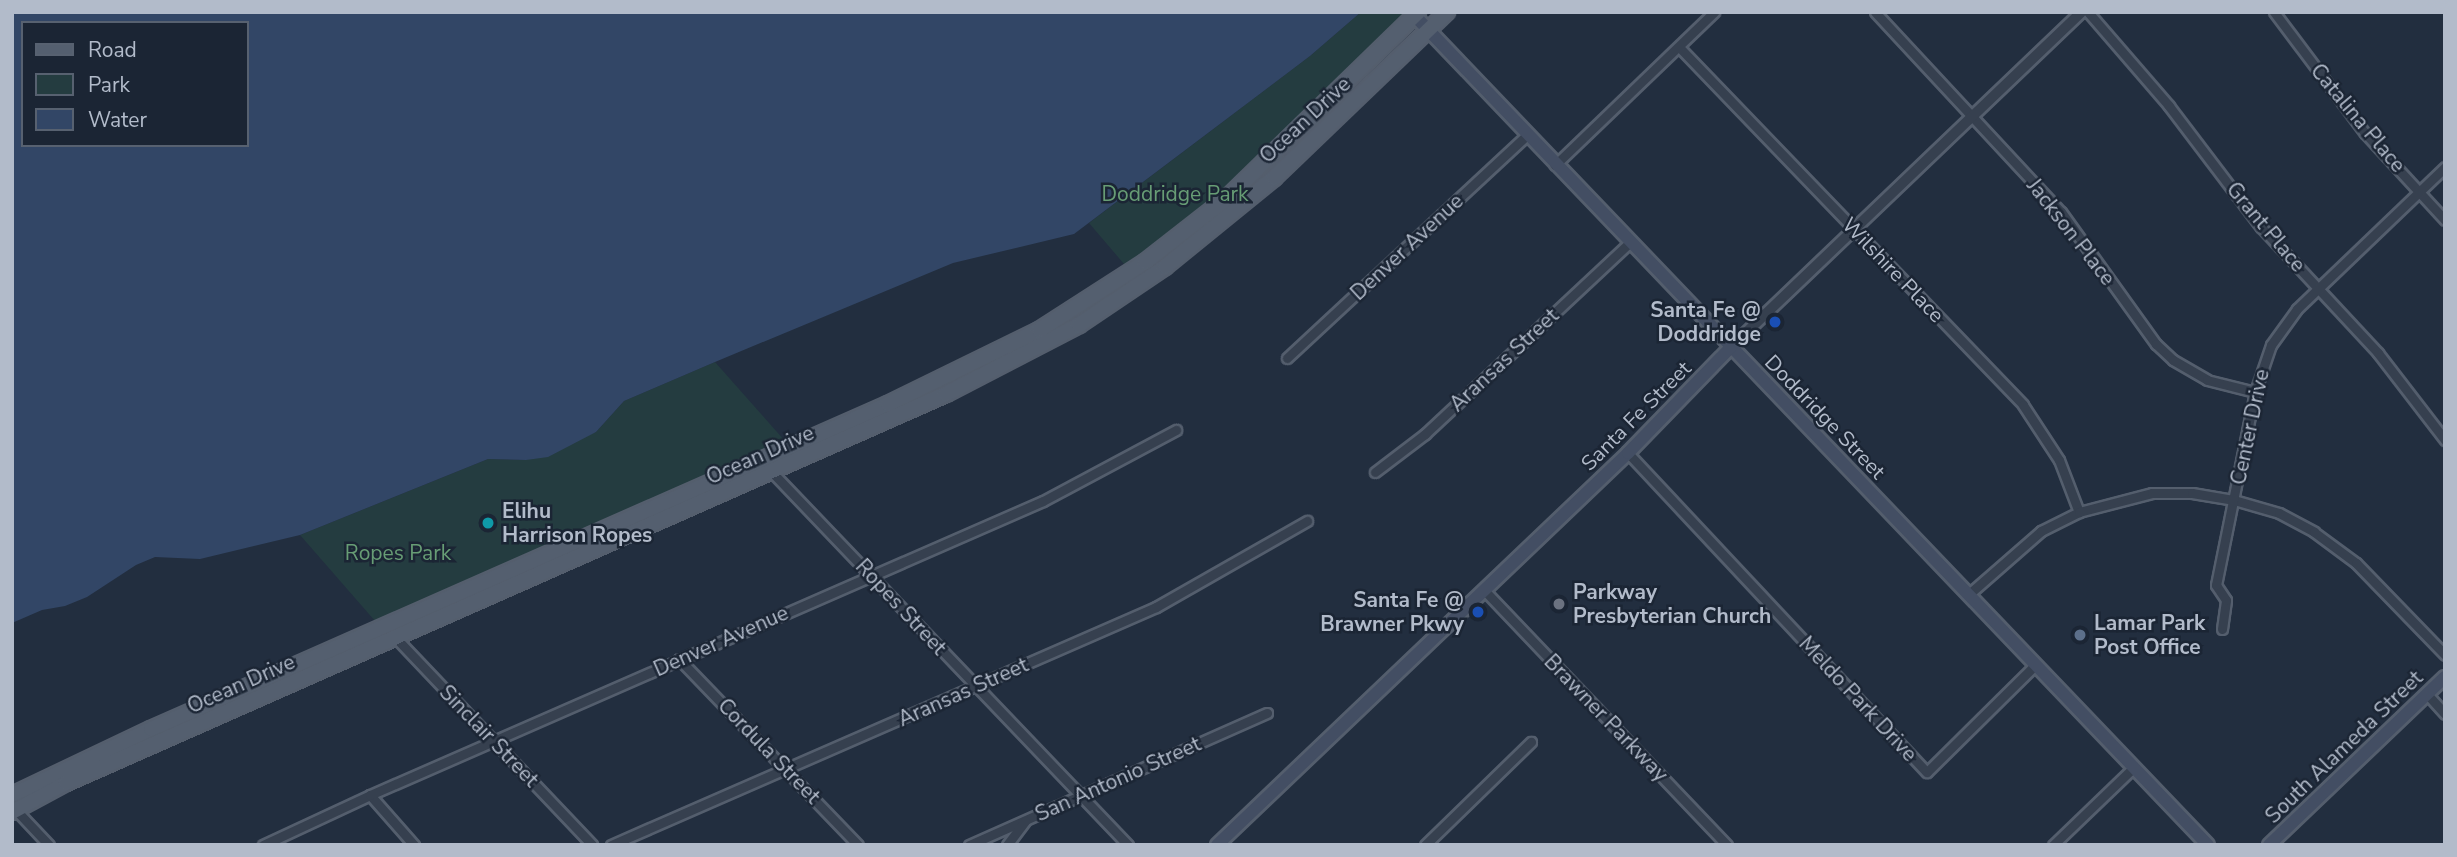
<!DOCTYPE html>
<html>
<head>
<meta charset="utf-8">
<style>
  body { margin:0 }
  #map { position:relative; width:2457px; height:857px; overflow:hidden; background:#222e3f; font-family:"Nunito Sans",sans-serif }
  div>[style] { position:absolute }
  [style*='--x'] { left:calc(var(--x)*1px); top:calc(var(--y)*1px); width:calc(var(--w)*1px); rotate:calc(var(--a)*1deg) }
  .green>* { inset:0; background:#243c40 }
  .water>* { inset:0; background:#324666 }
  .roads { filter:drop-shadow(2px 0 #545e6d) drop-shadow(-2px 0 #545e6d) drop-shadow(0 2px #545e6d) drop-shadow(0 -2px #545e6d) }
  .minor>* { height:9px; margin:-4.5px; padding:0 4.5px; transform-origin:4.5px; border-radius:4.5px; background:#36404f }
  .tertiary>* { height:10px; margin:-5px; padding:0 5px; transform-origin:5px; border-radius:5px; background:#36404f }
  .secondary>* { height:12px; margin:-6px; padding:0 6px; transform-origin:6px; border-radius:6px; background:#434e63 }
  .primary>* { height:14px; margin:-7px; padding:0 7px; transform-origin:7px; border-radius:7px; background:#545f6f }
  .dots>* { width:19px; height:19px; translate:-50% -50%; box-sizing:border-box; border:4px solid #1b2534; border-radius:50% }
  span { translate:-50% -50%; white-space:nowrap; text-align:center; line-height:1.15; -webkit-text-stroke:5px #1b2534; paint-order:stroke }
  .street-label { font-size:21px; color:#b2bbca }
  .park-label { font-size:21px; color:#679d75 }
  .poi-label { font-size:21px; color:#b2bbca; font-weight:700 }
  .right { translate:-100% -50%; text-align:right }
  .left { translate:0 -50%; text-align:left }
  .frame { position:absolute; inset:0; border:14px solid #b2bbca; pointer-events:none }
  .legend { position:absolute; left:21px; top:21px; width:228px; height:126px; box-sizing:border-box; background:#1b2534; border:2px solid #576170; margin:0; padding:9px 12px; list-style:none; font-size:21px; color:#b2bbca }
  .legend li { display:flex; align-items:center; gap:14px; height:35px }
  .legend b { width:35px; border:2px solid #576170 }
</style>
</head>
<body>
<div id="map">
  <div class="green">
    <i style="clip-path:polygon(1361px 12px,1407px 12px,1233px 182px,1193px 216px,1133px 261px,1124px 264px,1089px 223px,1310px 56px)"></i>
    <i style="clip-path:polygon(715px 362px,785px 441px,375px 621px,300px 535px,488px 459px,526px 460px,596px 432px,624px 401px)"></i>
  </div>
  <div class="water">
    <i style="clip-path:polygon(evenodd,12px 12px,1361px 12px,1310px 56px,1074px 234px,953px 263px,715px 362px,624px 401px,596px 432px,548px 457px,526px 460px,488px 459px,300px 535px,200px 559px,155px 557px,136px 565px,87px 597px,65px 606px,42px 610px,12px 623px,12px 12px,23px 23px,247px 23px,247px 145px,23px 145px,23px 23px)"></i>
  </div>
  <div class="roads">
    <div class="minor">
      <i style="--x:1875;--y:12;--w:273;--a:47.1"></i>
      <i style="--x:2061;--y:212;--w:163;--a:54.3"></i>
      <i style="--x:2156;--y:344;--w:23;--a:43"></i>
      <i style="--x:2173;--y:360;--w:39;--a:30"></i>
      <i style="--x:2207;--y:380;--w:49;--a:14"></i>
      <i style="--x:2088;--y:12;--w:124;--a:49.2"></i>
      <i style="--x:2169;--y:106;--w:152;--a:52.8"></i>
      <i style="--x:2261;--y:227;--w:172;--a:47.1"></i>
      <i style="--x:2378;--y:353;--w:110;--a:52.4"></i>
      <i style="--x:2274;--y:12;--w:151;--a:53.1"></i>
      <i style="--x:2365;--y:133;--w:118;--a:47.4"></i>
      <i style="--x:1679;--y:47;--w:496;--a:46.1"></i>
      <i style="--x:2023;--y:405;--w:66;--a:56.8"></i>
      <i style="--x:2059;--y:460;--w:56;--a:69"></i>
      <i style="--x:1555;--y:165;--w:221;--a:-43.9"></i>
      <i style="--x:1287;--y:358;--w:328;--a:-42.9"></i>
      <i style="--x:1628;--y:453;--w:437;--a:46.9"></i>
      <i style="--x:1927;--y:772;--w:153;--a:-44.7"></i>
      <i style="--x:769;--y:469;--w:520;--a:46.32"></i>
      <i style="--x:1375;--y:472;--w:63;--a:-37.2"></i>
      <i style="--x:1425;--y:434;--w:281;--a:-43.1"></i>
      <i style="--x:1485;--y:591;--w:351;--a:46.4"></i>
      <i style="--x:1969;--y:594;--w:96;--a:-41.2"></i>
      <i style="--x:2041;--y:531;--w:42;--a:-26.6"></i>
      <i style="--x:2079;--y:512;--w:75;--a:-14.6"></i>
      <i style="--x:2152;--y:493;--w:40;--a:0"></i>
      <i style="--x:2192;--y:493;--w:43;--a:9.5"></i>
      <i style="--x:2234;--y:500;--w:47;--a:16.1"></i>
      <i style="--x:2279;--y:513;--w:40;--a:28"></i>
      <i style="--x:2314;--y:532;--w:52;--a:36.4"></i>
      <i style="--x:2356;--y:563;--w:128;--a:45.9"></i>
      <i style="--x:2222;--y:629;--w:29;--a:-82"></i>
      <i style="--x:2226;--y:600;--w:18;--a:-124"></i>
      <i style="--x:2216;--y:585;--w:197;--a:-78.6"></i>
      <i style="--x:2255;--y:392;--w:50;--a:-71.2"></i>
      <i style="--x:2271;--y:345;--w:44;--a:-54.2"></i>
      <i style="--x:2297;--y:309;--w:205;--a:-43.8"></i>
      <i style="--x:394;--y:636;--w:288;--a:46.5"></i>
      <i style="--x:679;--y:659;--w:258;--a:46.1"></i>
      <i style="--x:2427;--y:694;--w:27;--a:48"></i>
      <i style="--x:370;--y:795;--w:67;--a:48.7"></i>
      <i style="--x:14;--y:808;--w:51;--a:46.6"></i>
      <i style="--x:263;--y:845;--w:118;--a:-25"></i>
      <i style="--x:370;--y:795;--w:734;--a:-23.6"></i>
      <i style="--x:1043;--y:501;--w:151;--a:-28.1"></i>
      <i style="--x:611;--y:845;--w:595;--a:-23.59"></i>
      <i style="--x:1156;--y:607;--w:174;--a:-29.7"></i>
      <i style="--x:969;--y:845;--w:326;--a:-23.9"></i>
      <i style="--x:1007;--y:845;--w:30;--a:-53"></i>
      <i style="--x:1425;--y:845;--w:148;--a:-44.2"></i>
      <i style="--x:2053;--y:845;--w:112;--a:-43.9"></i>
    </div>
    <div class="tertiary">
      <i style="--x:1731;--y:347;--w:484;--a:-43.7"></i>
    </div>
    <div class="secondary">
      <i style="--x:1415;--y:16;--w:1147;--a:46.27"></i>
      <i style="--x:1217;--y:845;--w:568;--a:-43.64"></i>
      <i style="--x:1628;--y:453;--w:148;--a:-45.8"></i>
      <i style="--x:2269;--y:845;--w:243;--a:-43.7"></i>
    </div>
    <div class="primary">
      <i style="--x:12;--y:795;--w:154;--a:-25.4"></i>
      <i style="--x:151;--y:729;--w:805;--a:-23.8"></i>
      <i style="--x:888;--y:404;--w:168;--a:-26.1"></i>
      <i style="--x:1039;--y:330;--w:126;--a:-32.7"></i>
      <i style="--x:1145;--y:262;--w:105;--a:-38.1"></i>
      <i style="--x:1228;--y:197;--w:265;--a:-44.2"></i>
      <i style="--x:12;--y:812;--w:61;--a:-28.2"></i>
      <i style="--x:66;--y:783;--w:962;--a:-23.85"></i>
      <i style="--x:946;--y:394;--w:150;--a:-27.4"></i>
      <i style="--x:1079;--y:325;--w:104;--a:-34"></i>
      <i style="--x:1165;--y:267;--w:141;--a:-39.2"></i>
      <i style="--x:1274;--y:178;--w:240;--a:-43.8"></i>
    </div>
  </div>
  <div class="dots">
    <i style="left:1775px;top:322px;background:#1a4fb4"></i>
    <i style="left:488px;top:523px;background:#0f9aa8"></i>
    <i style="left:1559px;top:604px;background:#6b7280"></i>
    <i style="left:1478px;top:612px;background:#1a4fb4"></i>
    <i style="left:2080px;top:635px;background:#5c6f8a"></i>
  </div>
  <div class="street-label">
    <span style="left:2358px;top:118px;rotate:50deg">Catalina Place</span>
    <span style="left:1305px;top:120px;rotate:-43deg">Ocean Drive</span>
    <span style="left:2266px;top:227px;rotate:50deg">Grant Place</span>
    <span style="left:2071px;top:232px;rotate:52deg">Jackson Place</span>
    <span style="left:1407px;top:247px;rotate:-43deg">Denver Avenue</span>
    <span style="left:1893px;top:270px;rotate:46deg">Wilshire Place</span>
    <span style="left:1504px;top:360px;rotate:-43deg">Aransas Street</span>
    <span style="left:1636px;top:416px;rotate:-45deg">Santa Fe Street</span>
    <span style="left:1825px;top:417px;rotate:46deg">Doddridge Street</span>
    <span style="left:2250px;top:427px;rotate:-78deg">Center Drive</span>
    <span style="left:760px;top:455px;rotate:-24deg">Ocean Drive</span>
    <span style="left:901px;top:607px;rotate:47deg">Ropes Street</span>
    <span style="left:721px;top:641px;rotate:-24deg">Denver Avenue</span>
    <span style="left:241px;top:684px;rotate:-24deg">Ocean Drive</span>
    <span style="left:963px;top:692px;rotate:-24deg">Aransas Street</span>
    <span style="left:1858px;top:699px;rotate:47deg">Meldo Park Drive</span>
    <span style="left:1606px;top:718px;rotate:46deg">Brawner Parkway</span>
    <span style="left:489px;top:736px;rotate:46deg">Sinclair Street</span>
    <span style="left:2344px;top:747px;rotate:-44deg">South Alameda Street</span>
    <span style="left:769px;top:751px;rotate:46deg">Cordula Street</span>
    <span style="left:1118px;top:779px;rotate:-24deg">San Antonio Street</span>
  </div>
  <div class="park-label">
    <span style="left:1175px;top:194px">Doddridge Park</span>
    <span style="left:398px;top:553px">Ropes Park</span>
  </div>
  <div class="poi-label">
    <span class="right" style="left:1761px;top:322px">Santa Fe @<br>Doddridge</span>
    <span class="left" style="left:502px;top:523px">Elihu<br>Harrison Ropes</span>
    <span class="left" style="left:1573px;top:604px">Parkway<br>Presbyterian Church</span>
    <span class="right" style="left:1464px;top:612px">Santa Fe @<br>Brawner Pkwy</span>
    <span class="left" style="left:2094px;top:635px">Lamar Park<br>Post Office</span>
  </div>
  <div class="frame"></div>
  <ul class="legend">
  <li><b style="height:9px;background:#545f6f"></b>Road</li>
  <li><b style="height:19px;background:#243c40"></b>Park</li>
  <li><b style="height:19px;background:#324666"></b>Water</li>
  </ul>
</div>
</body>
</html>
